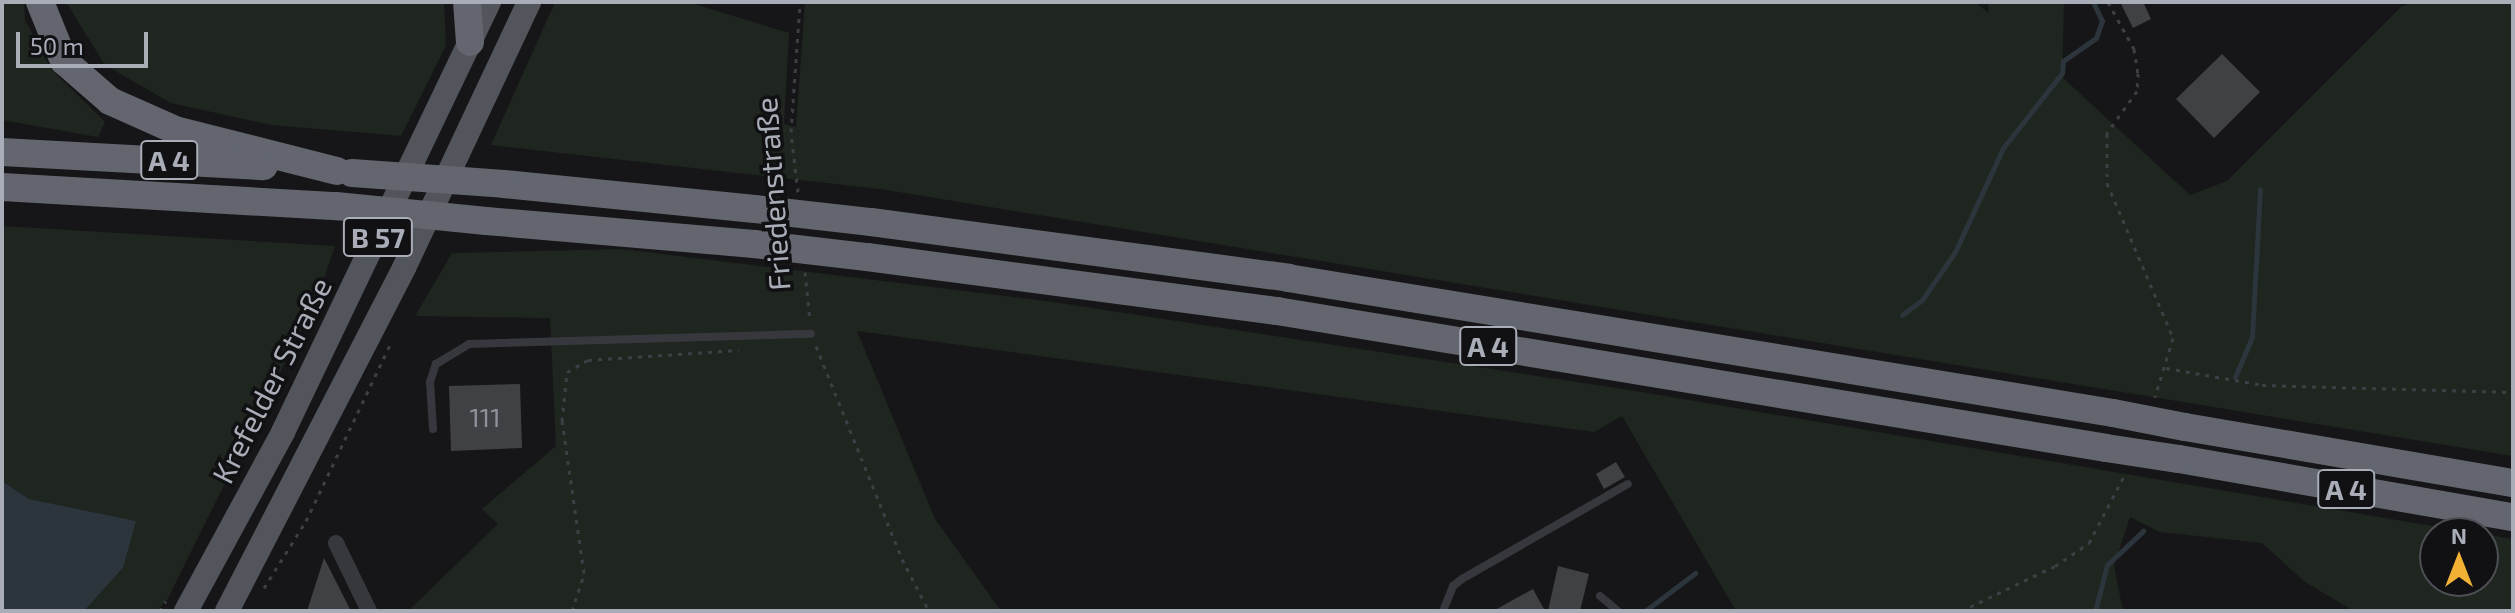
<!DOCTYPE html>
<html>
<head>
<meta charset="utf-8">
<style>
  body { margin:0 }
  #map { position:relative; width:2515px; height:613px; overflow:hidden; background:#161618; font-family:"Exo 2",sans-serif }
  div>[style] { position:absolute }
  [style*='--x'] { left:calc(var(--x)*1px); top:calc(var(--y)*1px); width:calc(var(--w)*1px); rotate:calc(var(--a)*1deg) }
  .green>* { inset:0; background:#1e261f }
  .water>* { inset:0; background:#2c353c }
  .stream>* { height:5px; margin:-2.5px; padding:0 2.5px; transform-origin:2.5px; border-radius:2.5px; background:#2c353c }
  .building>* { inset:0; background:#404145 }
  .path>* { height:3px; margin-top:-1.5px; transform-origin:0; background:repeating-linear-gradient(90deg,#3d3f44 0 4px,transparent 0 10px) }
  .lane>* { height:8px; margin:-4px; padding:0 4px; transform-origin:4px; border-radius:4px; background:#37383d }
  .street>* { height:16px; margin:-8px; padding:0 8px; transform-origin:8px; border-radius:8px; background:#37383d }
  .primary>* { height:24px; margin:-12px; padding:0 12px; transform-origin:12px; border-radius:12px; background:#53555c }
  .highway>* { height:28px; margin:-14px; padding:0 14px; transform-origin:14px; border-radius:14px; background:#63666e }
  .highway-bridge>* { height:28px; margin:-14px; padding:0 14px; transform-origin:14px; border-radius:14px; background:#63666e }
  span { translate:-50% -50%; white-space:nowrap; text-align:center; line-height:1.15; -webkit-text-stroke:7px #111113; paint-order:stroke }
  .number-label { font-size:26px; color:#8e929b }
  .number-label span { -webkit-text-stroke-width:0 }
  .shield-label span { padding:2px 6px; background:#111113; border:2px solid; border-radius:6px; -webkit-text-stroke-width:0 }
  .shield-label { font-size:28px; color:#a8adb8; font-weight:700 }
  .street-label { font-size:30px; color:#a8adb8 }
  .frame { position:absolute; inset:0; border:4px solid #a8adb8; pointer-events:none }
  .north { position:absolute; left:2419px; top:517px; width:80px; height:80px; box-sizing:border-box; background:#111113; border:2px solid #4d4f55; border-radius:50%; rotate:0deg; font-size:22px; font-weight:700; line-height:32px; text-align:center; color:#a8adb8 }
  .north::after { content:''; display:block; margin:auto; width:28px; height:36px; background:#f2b134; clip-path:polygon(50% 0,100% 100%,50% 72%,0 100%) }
  .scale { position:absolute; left:16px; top:32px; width:132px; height:36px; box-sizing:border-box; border:4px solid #a8adb8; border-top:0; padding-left:10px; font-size:24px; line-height:28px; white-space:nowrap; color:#a8adb8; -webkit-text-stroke:6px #111113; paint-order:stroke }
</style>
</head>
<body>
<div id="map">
  <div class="green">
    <i style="clip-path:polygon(2px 2px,24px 2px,25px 20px,50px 68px,105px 122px,98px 137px,2px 120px)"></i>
    <i style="clip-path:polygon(66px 2px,444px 2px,446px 45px,401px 136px,271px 125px,171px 103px,105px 65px)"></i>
    <i style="clip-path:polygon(555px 2px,688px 2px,789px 33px,784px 124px,796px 127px,805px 2px,1974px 2px,1989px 13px,1988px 2px,2064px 2px,2062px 77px,2190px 195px,2227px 181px,2401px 7px,2412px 2px,2513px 2px,2513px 456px,880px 189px,491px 145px)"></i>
    <i style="clip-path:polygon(2px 226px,335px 246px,318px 296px,167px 600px,156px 611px,84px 611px,123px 568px,135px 521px,29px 499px,2px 481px)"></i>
    <i style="clip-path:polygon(622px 249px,1046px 301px,1642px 392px,2474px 533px,2435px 533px,2435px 581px,2483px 581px,2483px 534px,2513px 539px,2513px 611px,2354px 611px,2305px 582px,2262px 543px,2160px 532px,2130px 517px,2114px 566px,2123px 611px,1736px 611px,1622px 416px,1594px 432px,857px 331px,935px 519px,1001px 611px,408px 611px,498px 524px,482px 509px,556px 446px,550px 318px,415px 316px,452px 253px)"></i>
  </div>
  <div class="water">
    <i style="clip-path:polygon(2px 481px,29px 499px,136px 521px,123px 568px,84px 611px,2px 611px)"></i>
  </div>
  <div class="stream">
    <i style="--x:1902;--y:315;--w:25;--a:-37"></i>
    <i style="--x:1922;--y:300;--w:58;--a:-55.5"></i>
    <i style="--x:1955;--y:252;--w:115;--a:-65.2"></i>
    <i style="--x:2003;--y:148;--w:95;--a:-51.8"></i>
    <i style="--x:2062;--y:73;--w:12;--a:-85"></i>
    <i style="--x:2063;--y:61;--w:40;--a:-34.9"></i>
    <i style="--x:2096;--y:38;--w:18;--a:-71"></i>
    <i style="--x:2102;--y:21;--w:21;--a:-115"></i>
    <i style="--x:2235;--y:377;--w:43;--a:-67"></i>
    <i style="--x:2252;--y:337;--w:148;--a:-86.9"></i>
    <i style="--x:1645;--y:611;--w:63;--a:-37.2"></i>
    <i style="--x:2095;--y:611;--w:48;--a:-75.4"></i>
    <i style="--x:2107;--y:565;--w:50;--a:-43.4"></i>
  </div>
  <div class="building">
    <i style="clip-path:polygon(2120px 2px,2143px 2px,2151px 19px,2133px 28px)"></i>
    <i style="clip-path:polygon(2222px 54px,2260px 92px,2214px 138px,2176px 99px)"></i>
    <i style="clip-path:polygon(520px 384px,522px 448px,451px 451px,449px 386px)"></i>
    <i style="clip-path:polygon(1616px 462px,1625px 477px,1604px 489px,1596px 474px)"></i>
    <i style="clip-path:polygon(324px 558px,351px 611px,307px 611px)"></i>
    <i style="clip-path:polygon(1558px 566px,1589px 574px,1580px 611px,1548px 611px)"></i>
    <i style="clip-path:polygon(1533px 589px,1545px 611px,1493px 611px)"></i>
  </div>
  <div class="path">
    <i style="--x:2108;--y:2;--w:54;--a:61"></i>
    <i style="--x:2134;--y:49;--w:24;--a:81"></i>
    <i style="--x:2138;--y:73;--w:18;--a:93"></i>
    <i style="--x:2137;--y:91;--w:52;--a:125.5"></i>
    <i style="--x:2107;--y:133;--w:50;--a:90"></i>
    <i style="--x:2107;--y:183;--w:168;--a:66.9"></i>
    <i style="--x:2173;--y:338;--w:62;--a:107"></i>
    <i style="--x:798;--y:192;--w:60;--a:-96.7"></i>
    <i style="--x:791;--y:132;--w:130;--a:-86"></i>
    <i style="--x:805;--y:272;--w:48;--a:84.1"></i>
    <i style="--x:816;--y:346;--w:230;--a:68"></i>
    <i style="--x:902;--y:559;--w:59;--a:62.6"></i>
    <i style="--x:2166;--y:368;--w:97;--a:10"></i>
    <i style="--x:2262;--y:385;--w:251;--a:1.6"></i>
    <i style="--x:248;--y:451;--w:53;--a:-69.2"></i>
    <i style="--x:267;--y:401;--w:7;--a:16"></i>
    <i style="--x:264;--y:588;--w:79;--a:-57.9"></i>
    <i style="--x:306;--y:521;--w:197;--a:-64.5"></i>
    <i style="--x:159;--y:611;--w:12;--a:-55"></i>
    <i style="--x:572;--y:611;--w:40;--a:-72"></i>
    <i style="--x:584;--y:573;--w:154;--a:-98.2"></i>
    <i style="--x:562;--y:421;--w:49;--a:-84.2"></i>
    <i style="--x:567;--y:372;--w:24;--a:-30"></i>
    <i style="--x:588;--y:360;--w:151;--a:-3.8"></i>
    <i style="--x:1961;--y:611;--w:104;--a:-25.6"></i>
    <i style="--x:2055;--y:566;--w:41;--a:-34.1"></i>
    <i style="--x:2089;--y:543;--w:78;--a:-62.4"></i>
  </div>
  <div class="lane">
    <i style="--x:433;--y:429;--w:47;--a:-93.7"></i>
    <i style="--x:430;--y:382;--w:19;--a:-72"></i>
    <i style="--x:436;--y:364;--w:39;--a:-31"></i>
    <i style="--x:469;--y:344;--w:342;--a:-1.7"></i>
    <i style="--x:1600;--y:596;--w:23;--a:40"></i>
    <i style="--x:1443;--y:611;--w:27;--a:-68"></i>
    <i style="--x:1453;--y:586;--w:11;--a:-38"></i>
    <i style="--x:1462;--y:579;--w:191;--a:-29.8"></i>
  </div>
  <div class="street">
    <i style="--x:336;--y:543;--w:76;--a:64.1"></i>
  </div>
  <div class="primary">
    <i style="--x:186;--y:611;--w:204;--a:-61.5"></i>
    <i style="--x:283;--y:432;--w:477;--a:-64.4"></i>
    <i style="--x:227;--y:611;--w:386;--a:-62.7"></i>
    <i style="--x:404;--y:268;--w:294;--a:-64.8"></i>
  </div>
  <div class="highway">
    <i style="--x:40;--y:2;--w:64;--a:67.9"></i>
    <i style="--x:64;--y:61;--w:61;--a:41"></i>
    <i style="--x:110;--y:101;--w:71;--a:24"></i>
    <i style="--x:175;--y:130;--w:167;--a:14.2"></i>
    <i style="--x:467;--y:2;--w:40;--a:85.7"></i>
    <i style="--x:2;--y:152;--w:262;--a:3.1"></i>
    <i style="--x:504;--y:184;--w:252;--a:5.7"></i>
    <i style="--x:2;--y:187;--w:335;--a:3.3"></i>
    <i style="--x:486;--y:221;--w:269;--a:4.9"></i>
    <i style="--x:871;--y:222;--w:421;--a:7.6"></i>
    <i style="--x:1288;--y:278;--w:836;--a:9.29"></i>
    <i style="--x:867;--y:257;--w:414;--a:7.5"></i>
    <i style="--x:1277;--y:311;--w:840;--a:9.38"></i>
    <i style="--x:2185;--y:427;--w:333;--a:9.7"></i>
    <i style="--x:2179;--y:459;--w:339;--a:9.9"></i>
  </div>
  <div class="highway-bridge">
    <i style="--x:352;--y:173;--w:152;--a:4.1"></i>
    <i style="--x:336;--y:206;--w:151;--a:5.7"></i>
    <i style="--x:755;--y:209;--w:117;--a:6.4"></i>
    <i style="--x:754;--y:244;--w:114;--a:6.6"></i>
    <i style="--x:2113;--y:413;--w:73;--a:11"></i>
    <i style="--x:2106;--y:448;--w:74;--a:8.6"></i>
  </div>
  <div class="number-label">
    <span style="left:485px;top:417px">111</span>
  </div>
  <div class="shield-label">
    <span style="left:169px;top:160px">A 4</span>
    <span style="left:378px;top:237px">B 57</span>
    <span style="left:1488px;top:346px">A 4</span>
    <span style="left:2346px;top:489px">A 4</span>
  </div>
  <div class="street-label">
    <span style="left:772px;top:194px;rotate:-94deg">Friedenstraße</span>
    <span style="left:271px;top:380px;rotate:-63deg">Krefelder Straße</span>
  </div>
  <div class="frame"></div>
  <div class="north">N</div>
  <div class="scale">50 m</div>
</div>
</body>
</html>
